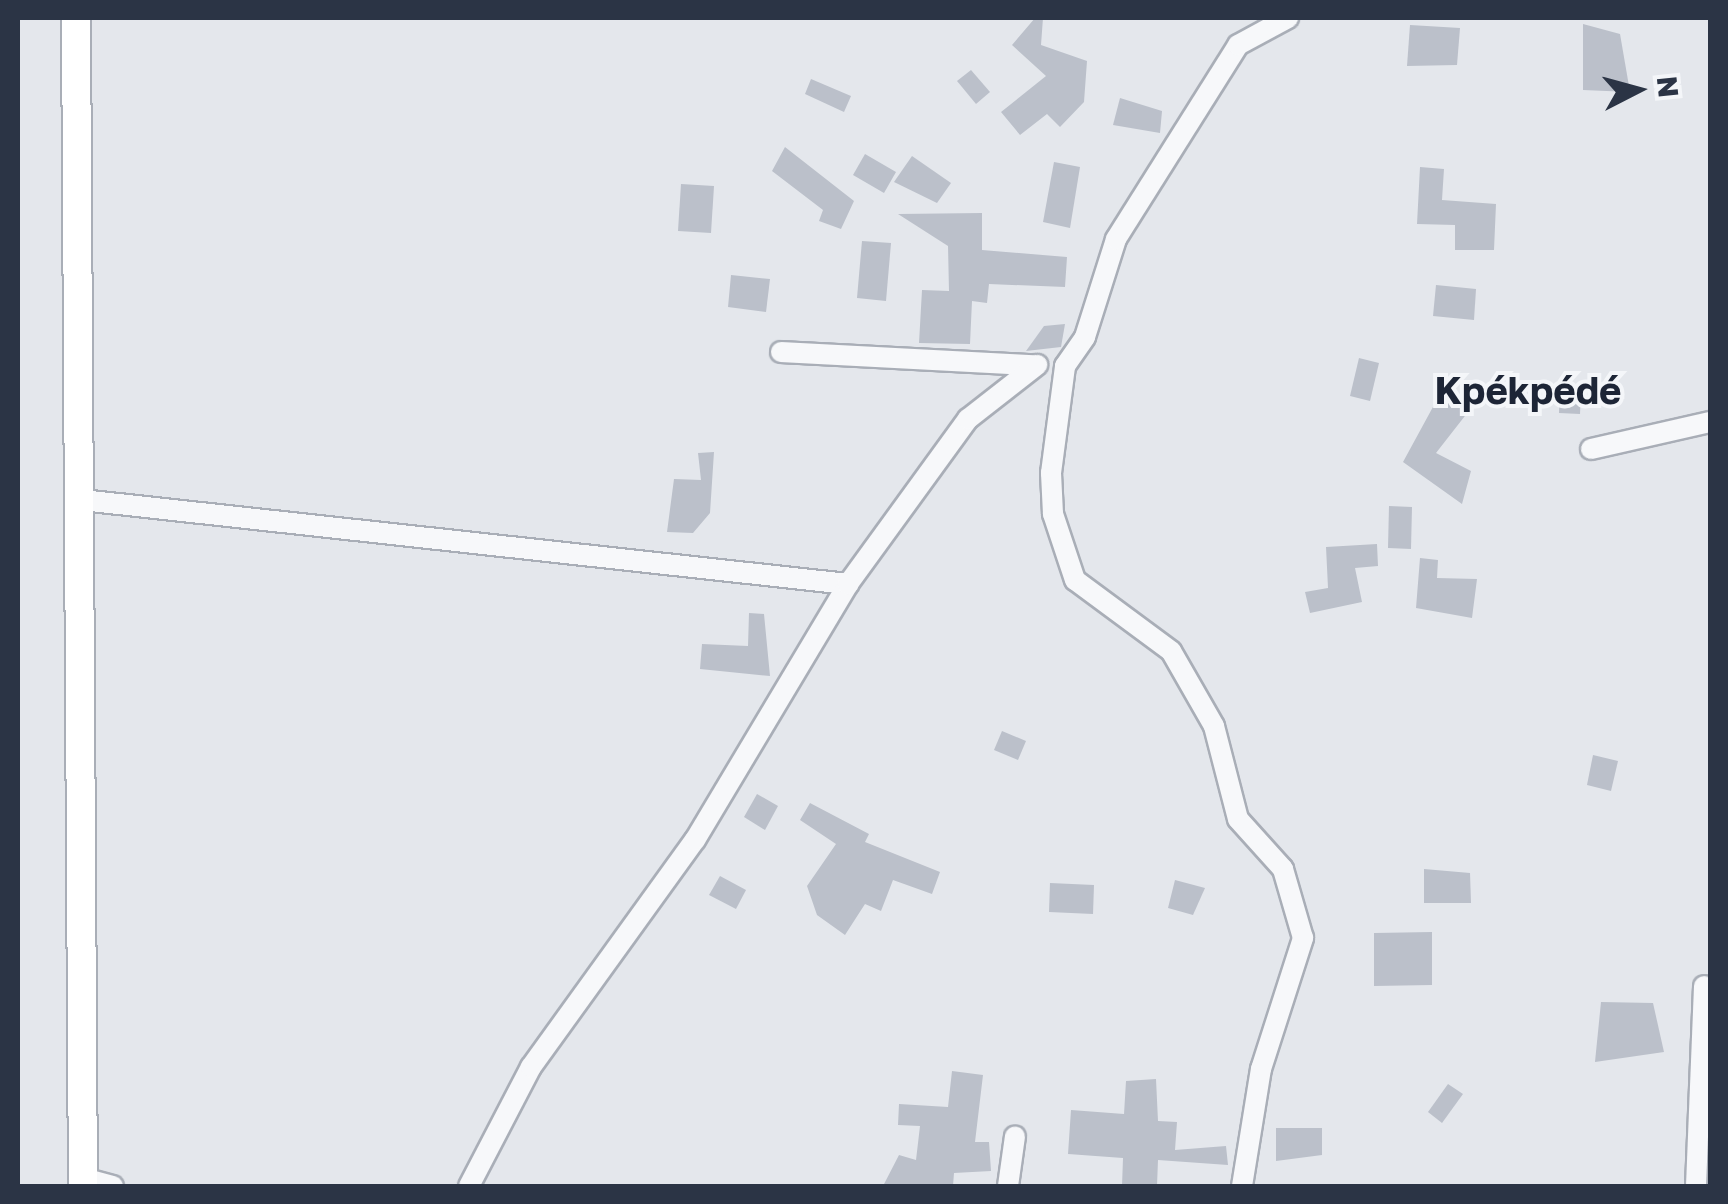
<!DOCTYPE html>
<html>
<head>
<meta charset="utf-8">
<style>
  body { margin:0 }
  #map { position:relative; width:1728px; height:1204px; overflow:hidden; background:#e4e7ec; font-family:"Golos Text",sans-serif }
  div>[style] { position:absolute }
  [style*='--x'] { left:calc(var(--x)*1px); top:calc(var(--y)*1px); width:calc(var(--w)*1px); rotate:calc(var(--a)*1deg) }
  .building>* { inset:0; background:#bbc0ca }
  .roads { filter:drop-shadow(2px 0 #a9aeb7) drop-shadow(-2px 0 #a9aeb7) drop-shadow(0 2px #a9aeb7) drop-shadow(0 -2px #a9aeb7) }
  .street>* { height:20px; margin:-10px; padding:0 10px; transform-origin:10px; border-radius:10px; background:#f7f8fa }
  .secondary>* { height:28px; margin:-14px; padding:0 14px; transform-origin:14px; border-radius:14px; background:#fff }
  span { translate:-50% -50%; white-space:nowrap; text-align:center; line-height:1.15; -webkit-text-stroke:8px #f4f6f9; paint-order:stroke }
  .quarter-label { font-size:38px; color:#1d2536; font-weight:700 }
  .frame { position:absolute; inset:0; border:20px solid #2b3445; pointer-events:none }
  .north { position:absolute; left:1588px; top:40px; width:100px; height:100px; -webkit-text-stroke:8px #f4f6f9; paint-order:stroke; rotate:84deg; font-size:28px; font-weight:700; line-height:40px; text-align:center; color:#2b3445 }
  .north::after { content:''; display:block; margin:auto; width:35px; height:45px; background:#2b3445; clip-path:polygon(50% 0,100% 100%,50% 72%,0 100%) }
</style>
</head>
<body>
<div id="map">
  <div class="building">
    <i style="clip-path:polygon(1035px 18px,1043px 18px,1041px 45px,1087px 61px,1084px 102px,1060px 127px,1047px 114px,1020px 135px,1001px 112px,1046px 76px,1012px 45px)"></i>
    <i style="clip-path:polygon(1583px 24px,1620px 34px,1630px 92px,1583px 90px)"></i>
    <i style="clip-path:polygon(1410px 25px,1460px 28px,1457px 65px,1407px 66px)"></i>
    <i style="clip-path:polygon(971px 70px,990px 92px,976px 104px,957px 81px)"></i>
    <i style="clip-path:polygon(811px 79px,851px 96px,844px 112px,805px 94px)"></i>
    <i style="clip-path:polygon(1120px 98px,1162px 111px,1160px 133px,1113px 125px)"></i>
    <i style="clip-path:polygon(785px 147px,854px 201px,841px 229px,819px 221px,823px 210px,772px 171px)"></i>
    <i style="clip-path:polygon(865px 154px,896px 172px,884px 193px,853px 175px)"></i>
    <i style="clip-path:polygon(912px 156px,951px 183px,937px 203px,894px 182px)"></i>
    <i style="clip-path:polygon(1054px 162px,1080px 167px,1070px 228px,1043px 222px)"></i>
    <i style="clip-path:polygon(1420px 167px,1444px 169px,1442px 200px,1496px 204px,1494px 250px,1455px 250px,1455px 225px,1417px 224px)"></i>
    <i style="clip-path:polygon(681px 184px,714px 186px,711px 233px,678px 231px)"></i>
    <i style="clip-path:polygon(982px 213px,982px 250px,1067px 257px,1065px 287px,989px 284px,987px 303px,972px 301px,970px 344px,919px 343px,922px 290px,949px 291px,948px 246px,898px 214px)"></i>
    <i style="clip-path:polygon(862px 241px,891px 243px,886px 301px,857px 298px)"></i>
    <i style="clip-path:polygon(731px 275px,770px 279px,766px 312px,728px 307px)"></i>
    <i style="clip-path:polygon(1436px 285px,1476px 289px,1474px 320px,1433px 316px)"></i>
    <i style="clip-path:polygon(1065px 324px,1061px 347px,1026px 351px,1044px 326px)"></i>
    <i style="clip-path:polygon(1359px 358px,1379px 363px,1370px 401px,1350px 396px)"></i>
    <i style="clip-path:polygon(1560px 389px,1581px 391px,1580px 414px,1559px 413px)"></i>
    <i style="clip-path:polygon(1440px 394px,1468px 412px,1436px 453px,1471px 471px,1462px 504px,1403px 462px)"></i>
    <i style="clip-path:polygon(714px 452px,710px 513px,693px 533px,667px 532px,674px 479px,701px 480px,698px 453px)"></i>
    <i style="clip-path:polygon(1389px 506px,1412px 507px,1411px 549px,1388px 548px)"></i>
    <i style="clip-path:polygon(1377px 544px,1378px 566px,1355px 568px,1362px 602px,1310px 613px,1305px 592px,1328px 588px,1326px 547px)"></i>
    <i style="clip-path:polygon(1420px 558px,1438px 560px,1437px 578px,1477px 579px,1472px 618px,1416px 608px)"></i>
    <i style="clip-path:polygon(749px 613px,764px 614px,770px 676px,700px 669px,702px 644px,748px 646px)"></i>
    <i style="clip-path:polygon(1002px 731px,1026px 741px,1018px 760px,994px 750px)"></i>
    <i style="clip-path:polygon(1593px 755px,1618px 761px,1611px 791px,1587px 785px)"></i>
    <i style="clip-path:polygon(757px 794px,778px 806px,765px 830px,744px 817px)"></i>
    <i style="clip-path:polygon(810px 803px,869px 834px,865px 842px,940px 872px,932px 894px,893px 880px,881px 911px,865px 904px,845px 935px,817px 915px,807px 886px,836px 844px,800px 820px)"></i>
    <i style="clip-path:polygon(1424px 869px,1470px 873px,1471px 903px,1424px 903px)"></i>
    <i style="clip-path:polygon(720px 876px,746px 890px,736px 909px,709px 895px)"></i>
    <i style="clip-path:polygon(1175px 880px,1205px 888px,1193px 915px,1168px 908px)"></i>
    <i style="clip-path:polygon(1050px 883px,1094px 885px,1093px 914px,1049px 912px)"></i>
    <i style="clip-path:polygon(1432px 932px,1432px 985px,1374px 986px,1374px 933px)"></i>
    <i style="clip-path:polygon(1601px 1002px,1653px 1003px,1664px 1052px,1595px 1062px)"></i>
    <i style="clip-path:polygon(952px 1071px,983px 1075px,975px 1142px,989px 1142px,991px 1171px,954px 1173px,953px 1186px,883px 1186px,899px 1155px,916px 1160px,920px 1126px,898px 1125px,899px 1104px,948px 1107px)"></i>
    <i style="clip-path:polygon(1156px 1079px,1158px 1121px,1177px 1122px,1175px 1150px,1226px 1146px,1228px 1165px,1158px 1160px,1157px 1186px,1122px 1186px,1123px 1158px,1068px 1154px,1071px 1110px,1124px 1114px,1126px 1081px)"></i>
    <i style="clip-path:polygon(1448px 1084px,1463px 1094px,1442px 1123px,1428px 1112px)"></i>
    <i style="clip-path:polygon(1276px 1128px,1322px 1128px,1322px 1155px,1276px 1161px)"></i>
  </div>
  <div class="roads">
    <div class="street">
      <i style="--x:781;--y:352;--w:252;--a:3"></i>
      <i style="--x:1591;--y:449;--w:122;--a:-12.8"></i>
      <i style="--x:82;--y:500;--w:771;--a:6.26"></i>
      <i style="--x:83;--y:1178;--w:31;--a:15"></i>
      <i style="--x:469;--y:1186;--w:134;--a:-62.5"></i>
      <i style="--x:531;--y:1067;--w:280;--a:-54.2"></i>
      <i style="--x:695;--y:840;--w:298;--a:-59.1"></i>
      <i style="--x:848;--y:584;--w:204;--a:-54"></i>
      <i style="--x:968;--y:419;--w:88;--a:-38"></i>
      <i style="--x:1008;--y:1186;--w:50;--a:-82"></i>
      <i style="--x:1242;--y:1186;--w:119;--a:-80.8"></i>
      <i style="--x:1261;--y:1069;--w:138;--a:-72.2"></i>
      <i style="--x:1303;--y:938;--w:72;--a:-106.2"></i>
      <i style="--x:1283;--y:869;--w:67;--a:-132"></i>
      <i style="--x:1238;--y:819;--w:96;--a:-104.5"></i>
      <i style="--x:1214;--y:726;--w:86;--a:-119.8"></i>
      <i style="--x:1171;--y:651;--w:119;--a:-143.5"></i>
      <i style="--x:1075;--y:580;--w:70;--a:-108.4"></i>
      <i style="--x:1053;--y:514;--w:41;--a:-92.8"></i>
      <i style="--x:1051;--y:473;--w:108;--a:-82.5"></i>
      <i style="--x:1065;--y:366;--w:35;--a:-55"></i>
      <i style="--x:1085;--y:337;--w:103;--a:-72.4"></i>
      <i style="--x:1116;--y:239;--w:229;--a:-57.8"></i>
      <i style="--x:1238;--y:45;--w:57;--a:-28.4"></i>
      <i style="--x:1696;--y:1186;--w:200;--a:-87.7"></i>
    </div>
    <div class="secondary">
      <i style="--x:76;--y:18;--w:1168;--a:89.66"></i>
    </div>
  </div>
  <div class="quarter-label">
    <span style="left:1528px;top:390px">Kpékpédé</span>
  </div>
  <div class="frame"></div>
  <div class="north">N</div>
</div>
</body>
</html>
